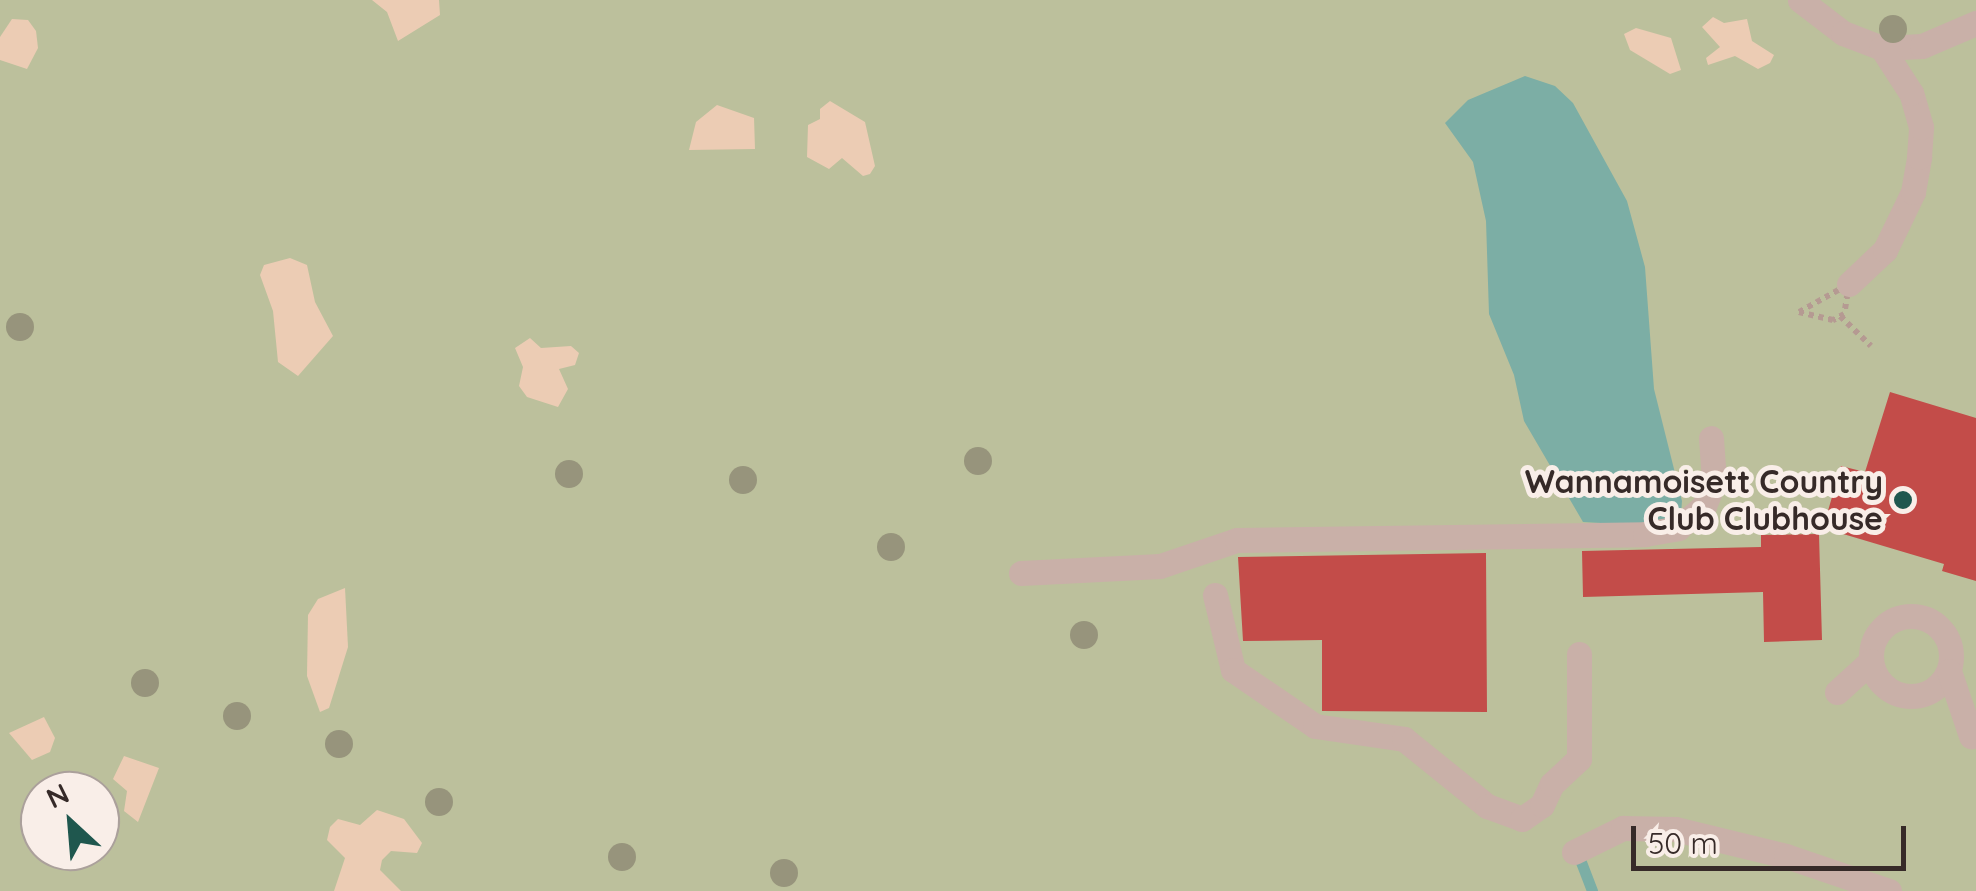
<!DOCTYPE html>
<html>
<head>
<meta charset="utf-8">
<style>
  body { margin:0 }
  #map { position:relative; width:1976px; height:891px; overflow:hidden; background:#f1e3dc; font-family:Quicksand,sans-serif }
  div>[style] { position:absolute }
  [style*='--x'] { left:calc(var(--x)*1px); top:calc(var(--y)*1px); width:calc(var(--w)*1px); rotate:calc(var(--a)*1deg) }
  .green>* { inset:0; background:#bcc09c }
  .sand>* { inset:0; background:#ecccb4 }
  .water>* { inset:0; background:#7caea5 }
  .stream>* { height:11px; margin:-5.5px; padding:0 5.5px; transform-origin:5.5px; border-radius:5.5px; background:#7caea5 }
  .building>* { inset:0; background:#c34c49 }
  .path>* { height:6px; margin-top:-3px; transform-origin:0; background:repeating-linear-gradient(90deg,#b59a92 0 5px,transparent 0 10px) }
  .minor>* { height:25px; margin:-12.5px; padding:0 12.5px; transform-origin:12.5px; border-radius:12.5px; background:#c9b0a8 }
  .minor>.ring { margin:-12.5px; padding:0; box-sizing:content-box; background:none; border:25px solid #c9b0a8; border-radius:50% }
  .trees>* { width:28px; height:28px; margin:-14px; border-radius:50%; background:#97947c }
  .dots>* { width:28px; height:28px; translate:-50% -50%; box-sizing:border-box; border:5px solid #f9eee8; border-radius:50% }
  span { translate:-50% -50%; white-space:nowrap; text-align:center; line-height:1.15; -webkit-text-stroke:10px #f9eee8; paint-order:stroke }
  .poi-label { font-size:32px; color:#362a28; font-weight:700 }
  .right { translate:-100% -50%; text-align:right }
  .north { position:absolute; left:20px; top:771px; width:100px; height:100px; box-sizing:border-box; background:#f9eee8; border:2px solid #aba09b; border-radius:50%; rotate:334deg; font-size:28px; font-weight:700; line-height:40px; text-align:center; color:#362a28 }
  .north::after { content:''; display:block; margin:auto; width:35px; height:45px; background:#1f574e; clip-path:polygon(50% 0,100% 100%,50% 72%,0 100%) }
  .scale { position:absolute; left:1631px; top:826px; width:275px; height:45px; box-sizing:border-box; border:5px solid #362a28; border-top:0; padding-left:12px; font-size:30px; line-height:35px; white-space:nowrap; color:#362a28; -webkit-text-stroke:8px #f9eee8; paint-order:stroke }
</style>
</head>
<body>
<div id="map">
  <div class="green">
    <i style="clip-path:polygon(evenodd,0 0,1976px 0,1976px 891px,0 891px,0 0,40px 791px,100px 791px,100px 851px,40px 851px,40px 791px)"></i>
  </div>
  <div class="sand">
    <i style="clip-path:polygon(372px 0,439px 0,440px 15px,398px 41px,387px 12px)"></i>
    <i style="clip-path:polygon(1713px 17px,1724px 23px,1747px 19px,1752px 41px,1774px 55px,1770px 63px,1758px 69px,1735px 56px,1708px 65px,1706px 58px,1720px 47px,1702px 27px)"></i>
    <i style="clip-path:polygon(12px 19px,28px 20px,36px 31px,38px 48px,27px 69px,0 60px,0 37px)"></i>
    <i style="clip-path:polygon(1636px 28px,1671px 38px,1681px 70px,1670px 74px,1630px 50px,1624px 34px)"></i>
    <i style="clip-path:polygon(830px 101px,865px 122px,875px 166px,870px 174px,863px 176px,842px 158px,829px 169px,807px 157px,808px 125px,820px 119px,820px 109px)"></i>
    <i style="clip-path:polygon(717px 105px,754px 118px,755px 149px,689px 150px,696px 122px)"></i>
    <i style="clip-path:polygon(290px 258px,307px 265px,315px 302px,333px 336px,298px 376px,278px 362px,273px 311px,260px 275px,264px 265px)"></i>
    <i style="clip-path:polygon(530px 338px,541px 348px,571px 346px,579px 353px,575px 365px,559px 369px,568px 389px,558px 407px,527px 397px,519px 386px,523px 367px,515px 348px)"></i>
    <i style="clip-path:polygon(345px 588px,348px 647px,329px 708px,320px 712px,307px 676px,308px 615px,318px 599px)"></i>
    <i style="clip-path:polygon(44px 717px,55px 738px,50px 752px,32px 760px,9px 733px)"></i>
    <i style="clip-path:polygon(124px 756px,159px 768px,138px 822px,124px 811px,127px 791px,113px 779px)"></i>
    <i style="clip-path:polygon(377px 810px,404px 819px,422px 843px,417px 853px,391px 851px,382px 860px,380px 870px,401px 891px,334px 891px,345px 858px,327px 840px,330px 827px,338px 819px,360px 825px)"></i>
  </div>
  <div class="water">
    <i style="clip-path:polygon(1525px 76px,1555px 86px,1573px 103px,1627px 201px,1645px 267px,1654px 389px,1682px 501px,1681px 515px,1655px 526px,1583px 522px,1524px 421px,1514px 375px,1489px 314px,1486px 221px,1473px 162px,1445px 123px,1468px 100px)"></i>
  </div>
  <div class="stream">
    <i style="--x:1581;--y:862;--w:31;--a:69"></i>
  </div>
  <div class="building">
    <i style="clip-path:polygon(1890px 392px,1976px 418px,1976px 581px,1942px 571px,1944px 564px,1823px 528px,1841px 466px,1865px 472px)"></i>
    <i style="clip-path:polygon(1819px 534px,1822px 640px,1764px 642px,1763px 592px,1583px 597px,1582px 551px,1761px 547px,1761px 535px)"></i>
    <i style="clip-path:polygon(1486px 553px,1487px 712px,1322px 711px,1322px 640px,1243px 641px,1238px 557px)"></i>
  </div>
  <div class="path">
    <i style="--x:1849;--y:284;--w:30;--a:99"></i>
    <i style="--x:1844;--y:314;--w:13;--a:151"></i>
    <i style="--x:1833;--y:320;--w:35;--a:-167"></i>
    <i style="--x:1799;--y:312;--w:57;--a:-29.2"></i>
    <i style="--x:1840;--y:316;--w:43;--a:44.1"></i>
  </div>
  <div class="minor">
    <i style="--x:1800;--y:0;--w:54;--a:37.5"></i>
    <i style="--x:1843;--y:33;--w:42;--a:21"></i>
    <i style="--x:1882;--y:48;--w:40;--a:-2.9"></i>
    <i style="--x:1922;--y:46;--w:59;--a:-23.1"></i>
    <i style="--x:1849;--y:284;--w:50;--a:-43.4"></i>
    <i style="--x:1885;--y:250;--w:64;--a:-64.2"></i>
    <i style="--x:1913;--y:192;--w:36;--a:-80"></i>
    <i style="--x:1919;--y:157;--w:30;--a:-86"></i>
    <i style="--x:1921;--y:127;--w:35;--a:-106"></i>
    <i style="--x:1911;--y:93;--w:54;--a:-122.8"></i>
    <i style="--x:1021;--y:573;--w:139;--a:-2.9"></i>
    <i style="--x:1160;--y:566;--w:81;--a:-18.7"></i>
    <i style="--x:1237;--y:540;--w:408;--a:-0.8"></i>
    <i style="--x:1645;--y:534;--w:34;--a:-10"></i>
    <i style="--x:1678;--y:528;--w:34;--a:-40"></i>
    <i style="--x:1704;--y:506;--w:27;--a:-68"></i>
    <i style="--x:1714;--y:481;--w:43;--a:-94"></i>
    <i style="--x:1215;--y:595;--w:77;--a:76.5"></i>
    <i style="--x:1233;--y:670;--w:99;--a:34.3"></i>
    <i style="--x:1315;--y:726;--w:90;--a:8.3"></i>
    <i style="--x:1404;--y:739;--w:107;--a:38.9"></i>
    <i style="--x:1487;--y:806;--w:37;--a:20"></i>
    <i style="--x:1522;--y:819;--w:24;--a:-35"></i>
    <i style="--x:1542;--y:805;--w:23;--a:-65"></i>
    <i style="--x:1552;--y:784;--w:37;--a:-43"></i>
    <i style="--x:1579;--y:759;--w:105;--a:-90"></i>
    <i class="ring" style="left:1871px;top:616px;width:55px;height:55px"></i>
    <i style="--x:1949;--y:671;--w:69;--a:71.3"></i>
    <i style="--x:1837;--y:692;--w:46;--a:-42.4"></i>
    <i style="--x:1574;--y:852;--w:55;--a:-26.1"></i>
    <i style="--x:1623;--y:828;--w:52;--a:1.1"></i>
    <i style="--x:1675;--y:829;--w:114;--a:13.7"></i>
    <i style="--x:1786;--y:856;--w:109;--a:18.8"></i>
  </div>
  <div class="trees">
    <i style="left:1893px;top:29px"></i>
    <i style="left:20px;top:327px"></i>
    <i style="left:978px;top:461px"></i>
    <i style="left:569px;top:474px"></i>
    <i style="left:743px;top:480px"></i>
    <i style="left:891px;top:547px"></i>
    <i style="left:1084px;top:635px"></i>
    <i style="left:145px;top:683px"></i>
    <i style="left:237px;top:716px"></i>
    <i style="left:339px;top:744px"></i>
    <i style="left:439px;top:802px"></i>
    <i style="left:622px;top:857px"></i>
    <i style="left:784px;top:873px"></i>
  </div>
  <div class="dots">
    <i style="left:1903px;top:500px;background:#1f574e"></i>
  </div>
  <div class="poi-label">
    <span class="right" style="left:1883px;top:500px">Wannamoisett Country<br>Club Clubhouse</span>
  </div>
  <div class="north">N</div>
  <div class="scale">50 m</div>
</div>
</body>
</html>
